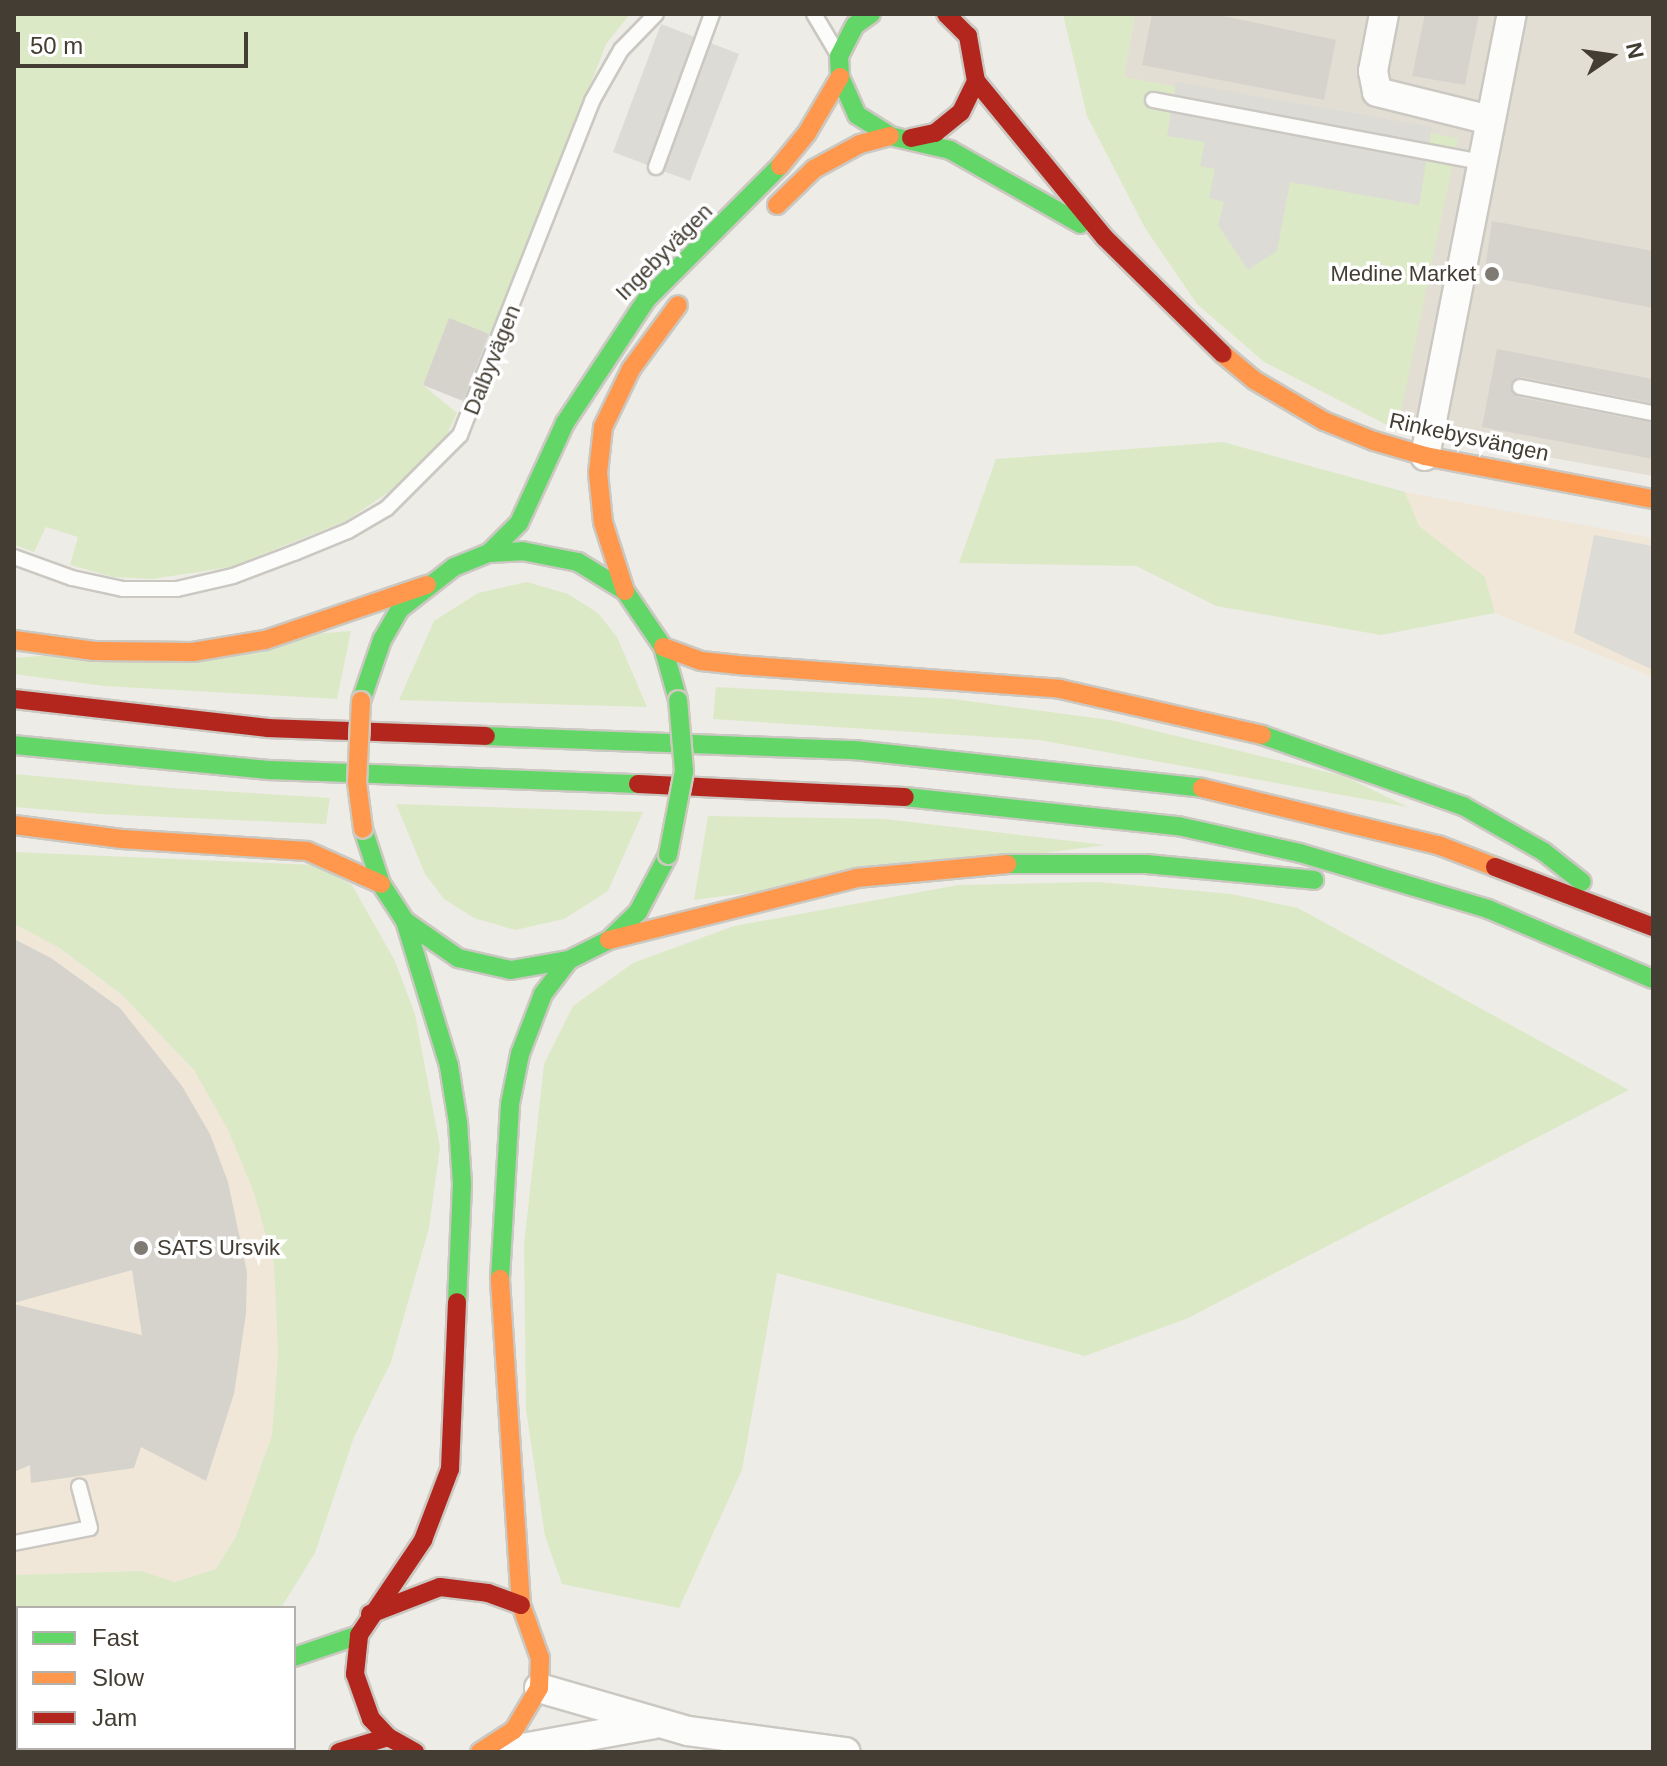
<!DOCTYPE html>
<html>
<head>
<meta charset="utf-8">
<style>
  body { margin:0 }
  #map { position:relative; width:1667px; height:1766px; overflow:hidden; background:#eeece6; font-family:Helvetica,sans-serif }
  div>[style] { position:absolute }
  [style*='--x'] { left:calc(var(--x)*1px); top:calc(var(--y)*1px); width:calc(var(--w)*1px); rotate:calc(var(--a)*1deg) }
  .residential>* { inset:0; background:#e3ded3 }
  .commercial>* { inset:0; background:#f1e7d8 }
  .green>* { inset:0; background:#dce9c6 }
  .parking>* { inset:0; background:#dddbd6 }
  .building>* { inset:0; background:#d6d3cd }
  .roads { filter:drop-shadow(2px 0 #cbc8c2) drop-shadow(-2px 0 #cbc8c2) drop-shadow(0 2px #cbc8c2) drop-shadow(0 -2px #cbc8c2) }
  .lane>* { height:14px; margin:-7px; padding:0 7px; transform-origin:7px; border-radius:7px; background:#fcfcfb }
  .street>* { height:28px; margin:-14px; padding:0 14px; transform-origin:14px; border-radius:14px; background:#fcfcfb }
  .fast>* { height:18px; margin:-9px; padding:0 9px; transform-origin:9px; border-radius:9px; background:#63d668 }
  .slow>* { height:18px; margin:-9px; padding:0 9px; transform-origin:9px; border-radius:9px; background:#ff974d }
  .jam>* { height:18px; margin:-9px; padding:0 9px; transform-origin:9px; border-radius:9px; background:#b3261e }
  .bridges { filter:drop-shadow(2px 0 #cec9bd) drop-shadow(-2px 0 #cec9bd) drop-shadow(0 2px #cec9bd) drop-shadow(0 -2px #cec9bd) }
  .fast-bridge>* { height:18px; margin:-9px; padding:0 9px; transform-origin:9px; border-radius:9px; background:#63d668 }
  .slow-bridge>* { height:18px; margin:-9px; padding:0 9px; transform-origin:9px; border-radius:9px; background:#ff974d }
  .dots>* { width:22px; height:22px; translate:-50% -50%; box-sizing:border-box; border:4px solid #fff; border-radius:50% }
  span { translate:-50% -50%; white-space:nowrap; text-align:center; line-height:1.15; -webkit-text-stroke:7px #fff; paint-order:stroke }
  .street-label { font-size:22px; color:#433d33 }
  .poi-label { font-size:22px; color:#433d33 }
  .right { translate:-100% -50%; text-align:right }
  .left { translate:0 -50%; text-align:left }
  .frame { position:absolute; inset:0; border:16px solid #433d33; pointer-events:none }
  .legend { position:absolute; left:16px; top:1606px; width:280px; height:144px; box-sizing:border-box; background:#fff; border:2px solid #b4b1ad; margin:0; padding:10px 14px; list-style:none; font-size:24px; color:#433d33 }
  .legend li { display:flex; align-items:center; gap:16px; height:40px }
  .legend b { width:40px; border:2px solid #b4b1ad }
  .north { position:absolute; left:1571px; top:16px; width:80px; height:80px; -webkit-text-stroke:6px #fff; paint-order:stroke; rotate:77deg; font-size:22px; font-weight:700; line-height:32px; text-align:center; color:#433d33 }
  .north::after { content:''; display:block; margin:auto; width:28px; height:36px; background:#433d33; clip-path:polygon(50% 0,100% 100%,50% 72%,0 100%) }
  .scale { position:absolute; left:16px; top:32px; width:232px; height:36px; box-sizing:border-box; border:4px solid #433d33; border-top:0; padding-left:10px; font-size:24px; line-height:28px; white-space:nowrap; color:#433d33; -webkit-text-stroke:6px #fff; paint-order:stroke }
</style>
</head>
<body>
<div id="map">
  <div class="residential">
    <i style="clip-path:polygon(1135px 14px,1653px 14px,1653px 476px,1397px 430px,1124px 76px)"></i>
  </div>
  <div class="commercial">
    <i style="clip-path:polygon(1405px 492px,1653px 538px,1653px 677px,1495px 613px,1485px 577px,1419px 526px)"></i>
    <i style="clip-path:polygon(14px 924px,58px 947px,122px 995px,194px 1070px,228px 1130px,254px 1193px,274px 1266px,278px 1353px,272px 1435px,236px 1536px,216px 1569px,195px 1579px,175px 1582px,141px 1571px,14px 1575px)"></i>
  </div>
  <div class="green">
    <i style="clip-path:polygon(14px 14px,630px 14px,606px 44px,495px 336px,449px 319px,423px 385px,457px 413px,445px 439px,405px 481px,346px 521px,231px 567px,152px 579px,113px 577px,70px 565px,78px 537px,46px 527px,34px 552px,14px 545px)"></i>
    <i style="clip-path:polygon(1063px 14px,1135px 14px,1124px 77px,1458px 138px,1397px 430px,1264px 362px,1197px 304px,1145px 228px,1087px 116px)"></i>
    <i style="clip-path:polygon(1223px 442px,1405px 492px,1419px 526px,1485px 577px,1495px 613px,1381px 635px,1216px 606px,1136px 566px,959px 563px,996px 459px)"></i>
    <i style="clip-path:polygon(527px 582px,568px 594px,598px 613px,617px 637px,647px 707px,399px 700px,434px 621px,478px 593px)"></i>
    <i style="clip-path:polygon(351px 631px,337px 699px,104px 686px,14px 674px,14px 658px)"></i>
    <i style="clip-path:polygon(716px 687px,953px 699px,1110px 720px,1344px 776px,1408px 807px,1039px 740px,713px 719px)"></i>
    <i style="clip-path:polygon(14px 774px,171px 788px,330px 798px,326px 824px,99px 814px,14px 807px)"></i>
    <i style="clip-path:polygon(396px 804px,643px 812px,608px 891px,564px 919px,515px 930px,474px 918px,444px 899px,425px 874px)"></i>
    <i style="clip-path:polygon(708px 816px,886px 819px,1105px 845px,694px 900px)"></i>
    <i style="clip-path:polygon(14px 852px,315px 865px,352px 885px,395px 961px,415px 1014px,440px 1147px,429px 1228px,391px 1362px,354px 1437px,315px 1553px,281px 1608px,18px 1608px,14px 1667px,14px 1575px,141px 1571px,175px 1582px,216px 1569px,236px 1536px,272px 1435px,278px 1353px,274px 1265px,254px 1193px,228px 1130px,194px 1070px,122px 995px,58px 947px,14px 924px)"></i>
    <i style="clip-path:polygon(1098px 882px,1231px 894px,1298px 908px,1629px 1090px,1188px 1318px,1085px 1356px,777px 1273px,742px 1470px,679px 1608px,562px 1584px,545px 1536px,526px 1410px,524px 1245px,544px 1064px,573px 1006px,633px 963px,734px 926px,958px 885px)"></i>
  </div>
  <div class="parking">
    <i style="clip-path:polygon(661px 24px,739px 54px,690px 181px,613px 152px)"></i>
    <i style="clip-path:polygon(1176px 82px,1432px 127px,1419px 205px,1290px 182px,1277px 251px,1248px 270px,1218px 225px,1224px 202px,1209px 198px,1215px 169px,1200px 166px,1205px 142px,1167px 136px)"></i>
    <i style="clip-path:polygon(1594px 535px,1653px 546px,1653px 670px,1574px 633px)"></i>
  </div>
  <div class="building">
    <i style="clip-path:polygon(1152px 14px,1214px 14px,1336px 40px,1324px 100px,1142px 65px)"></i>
    <i style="clip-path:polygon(1425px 14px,1479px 14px,1465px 85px,1412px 76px)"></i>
    <i style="clip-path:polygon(1492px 221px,1653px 251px,1653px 308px,1484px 276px)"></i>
    <i style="clip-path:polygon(449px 318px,489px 334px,463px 401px,423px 385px)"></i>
    <i style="clip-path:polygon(1497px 349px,1653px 379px,1653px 403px,1522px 377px,1510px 386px,1518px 397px,1653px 423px,1653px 459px,1482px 427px)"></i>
    <i style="clip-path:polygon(14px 939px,51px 958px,120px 1008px,182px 1086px,210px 1134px,228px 1182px,247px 1272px,246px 1314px,234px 1394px,206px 1481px,141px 1447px,134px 1468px,31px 1483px,30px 1465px,14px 1472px,14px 1304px,142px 1335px,132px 1270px,14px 1303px)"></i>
  </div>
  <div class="roads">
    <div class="lane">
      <i style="--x:814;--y:14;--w:43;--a:59.3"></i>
      <i style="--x:1153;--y:100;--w:335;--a:10.7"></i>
      <i style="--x:656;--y:167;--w:163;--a:-69.9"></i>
      <i style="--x:1520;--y:387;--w:136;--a:11.1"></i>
      <i style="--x:14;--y:557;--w:62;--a:19.9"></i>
      <i style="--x:72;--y:578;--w:52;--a:12.2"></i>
      <i style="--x:123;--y:589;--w:54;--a:0"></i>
      <i style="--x:177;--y:589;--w:57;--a:-13.1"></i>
      <i style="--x:233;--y:576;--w:65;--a:-20.7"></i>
      <i style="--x:294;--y:553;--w:58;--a:-22.2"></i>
      <i style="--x:348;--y:531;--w:45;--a:-30.5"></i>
      <i style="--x:387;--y:508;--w:103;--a:-45"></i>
      <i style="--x:460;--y:435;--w:359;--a:-68.4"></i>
      <i style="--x:592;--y:101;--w:59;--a:-60.4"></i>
      <i style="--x:621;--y:50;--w:50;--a:-45.8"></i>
      <i style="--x:14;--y:1543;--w:77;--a:-11.2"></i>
      <i style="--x:90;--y:1528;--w:43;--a:-104.7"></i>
    </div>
    <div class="street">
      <i style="--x:1384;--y:14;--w:58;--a:100.9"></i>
      <i style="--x:1373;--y:71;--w:21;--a:79"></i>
      <i style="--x:1377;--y:92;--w:116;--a:13.9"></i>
      <i style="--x:1425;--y:456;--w:450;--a:-78.9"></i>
      <i style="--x:539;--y:1688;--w:155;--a:16.1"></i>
      <i style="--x:688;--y:1731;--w:159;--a:7.6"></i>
      <i style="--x:506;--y:1751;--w:150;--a:-10.3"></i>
    </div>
    <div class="fast">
      <i style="--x:871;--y:14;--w:19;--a:145"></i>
      <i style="--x:855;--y:25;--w:35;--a:117"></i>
      <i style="--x:839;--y:56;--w:21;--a:87"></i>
      <i style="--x:840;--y:77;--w:42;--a:65.9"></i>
      <i style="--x:857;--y:115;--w:39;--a:32"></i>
      <i style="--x:890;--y:136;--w:62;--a:13.1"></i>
      <i style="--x:950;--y:150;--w:150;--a:29.5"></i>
      <i style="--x:489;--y:553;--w:42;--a:-45"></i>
      <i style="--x:519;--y:523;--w:110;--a:-65.3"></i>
      <i style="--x:565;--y:423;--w:147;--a:-56.6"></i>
      <i style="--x:646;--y:300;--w:190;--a:-45"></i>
      <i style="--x:361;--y:701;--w:65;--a:-71"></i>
      <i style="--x:382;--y:640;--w:36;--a:-60"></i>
      <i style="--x:400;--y:609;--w:68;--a:-37.9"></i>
      <i style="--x:454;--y:567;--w:38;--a:-22"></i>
      <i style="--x:489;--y:553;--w:33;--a:-3"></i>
      <i style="--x:522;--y:551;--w:57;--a:11.1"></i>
      <i style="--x:578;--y:562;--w:55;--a:31.7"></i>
      <i style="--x:625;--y:591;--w:68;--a:55.8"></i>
      <i style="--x:663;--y:647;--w:55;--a:74.2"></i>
      <i style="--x:1262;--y:735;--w:213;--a:19.5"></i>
      <i style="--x:1463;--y:806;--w:93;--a:29.6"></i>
      <i style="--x:1544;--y:852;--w:48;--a:38.3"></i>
      <i style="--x:486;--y:736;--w:368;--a:2.2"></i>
      <i style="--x:854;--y:750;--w:350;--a:6.2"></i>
      <i style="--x:14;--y:745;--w:257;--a:5.6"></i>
      <i style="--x:270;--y:770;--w:368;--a:2.2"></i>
      <i style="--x:905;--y:797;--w:275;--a:6.1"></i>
      <i style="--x:1178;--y:826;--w:125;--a:12.5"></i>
      <i style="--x:1300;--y:853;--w:196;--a:16.6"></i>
      <i style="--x:1488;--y:909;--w:179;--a:23"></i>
      <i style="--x:363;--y:829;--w:58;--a:71.9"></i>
      <i style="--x:381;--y:884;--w:44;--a:57"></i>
      <i style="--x:405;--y:921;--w:65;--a:34.9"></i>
      <i style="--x:458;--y:958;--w:54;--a:12.8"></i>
      <i style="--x:511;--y:970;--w:59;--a:-9.8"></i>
      <i style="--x:569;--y:960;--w:45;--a:-26.6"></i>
      <i style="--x:609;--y:940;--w:40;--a:-44"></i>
      <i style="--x:638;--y:912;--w:64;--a:-62.2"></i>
      <i style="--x:1007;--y:864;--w:139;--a:0"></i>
      <i style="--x:1146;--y:864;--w:169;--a:5.4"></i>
      <i style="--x:405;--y:921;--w:152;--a:73.1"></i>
      <i style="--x:449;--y:1066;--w:58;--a:81"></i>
      <i style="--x:458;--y:1123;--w:61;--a:86.2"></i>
      <i style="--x:462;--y:1184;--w:118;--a:92.4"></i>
      <i style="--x:500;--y:1279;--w:175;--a:-86.7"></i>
      <i style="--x:510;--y:1104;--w:51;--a:-78.7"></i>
      <i style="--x:520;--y:1054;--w:64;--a:-69"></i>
      <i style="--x:543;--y:994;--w:43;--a:-52.6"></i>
      <i style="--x:294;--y:1657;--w:69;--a:-18.7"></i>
      <i style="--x:14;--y:1719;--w:4;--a:-14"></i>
    </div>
    <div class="slow">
      <i style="--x:780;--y:166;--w:43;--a:-50.7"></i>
      <i style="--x:807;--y:133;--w:65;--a:-59.5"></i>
      <i style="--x:777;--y:205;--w:52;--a:-44.2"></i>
      <i style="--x:814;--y:169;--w:52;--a:-28.5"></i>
      <i style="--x:860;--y:144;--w:31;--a:-15"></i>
      <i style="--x:1223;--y:354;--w:40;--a:40"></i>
      <i style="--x:1254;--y:380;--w:81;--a:30.4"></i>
      <i style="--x:1324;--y:421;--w:54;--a:21.8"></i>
      <i style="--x:1374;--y:441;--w:53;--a:16.4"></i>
      <i style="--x:1425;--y:456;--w:232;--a:10.7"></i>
      <i style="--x:625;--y:591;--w:72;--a:-107.7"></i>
      <i style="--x:603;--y:522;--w:49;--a:-95.8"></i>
      <i style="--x:598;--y:473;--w:46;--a:-83.8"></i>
      <i style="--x:603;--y:427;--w:64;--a:-64.2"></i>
      <i style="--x:631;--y:369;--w:79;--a:-53.7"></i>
      <i style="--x:14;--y:640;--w:81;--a:7.8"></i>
      <i style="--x:94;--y:651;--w:99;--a:0.6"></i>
      <i style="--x:193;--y:652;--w:73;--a:-9.5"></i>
      <i style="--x:265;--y:640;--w:171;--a:-18.8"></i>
      <i style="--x:663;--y:647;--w:40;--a:20.2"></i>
      <i style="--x:701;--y:661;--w:36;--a:6"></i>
      <i style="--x:737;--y:665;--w:324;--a:4.2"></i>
      <i style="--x:1060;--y:689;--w:207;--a:12.8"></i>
      <i style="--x:1202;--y:788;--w:243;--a:13.6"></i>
      <i style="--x:1438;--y:845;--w:61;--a:21.1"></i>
      <i style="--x:14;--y:825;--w:109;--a:7.4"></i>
      <i style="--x:122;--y:839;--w:185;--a:3.7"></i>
      <i style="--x:307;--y:851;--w:81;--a:24"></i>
      <i style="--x:609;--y:940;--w:256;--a:-14"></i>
      <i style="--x:857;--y:878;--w:151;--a:-5.3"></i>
      <i style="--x:480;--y:1752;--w:40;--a:-32.9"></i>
      <i style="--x:514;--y:1730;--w:49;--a:-59.2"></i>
      <i style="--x:539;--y:1688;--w:30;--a:-88"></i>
      <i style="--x:540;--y:1658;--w:56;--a:-109.7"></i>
      <i style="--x:521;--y:1605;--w:327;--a:-93.7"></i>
    </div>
    <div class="jam">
      <i style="--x:976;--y:81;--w:203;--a:50.6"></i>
      <i style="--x:1105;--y:238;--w:165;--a:44.5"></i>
      <i style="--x:911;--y:138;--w:25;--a:-12"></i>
      <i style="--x:935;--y:133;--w:33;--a:-39"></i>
      <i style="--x:961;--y:112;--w:34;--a:-64"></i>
      <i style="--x:976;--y:81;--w:46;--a:-100.1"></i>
      <i style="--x:968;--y:36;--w:31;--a:-135"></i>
      <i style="--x:14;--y:699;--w:256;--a:6.5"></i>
      <i style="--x:268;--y:728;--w:218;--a:2.1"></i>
      <i style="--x:638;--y:784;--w:267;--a:2.8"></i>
      <i style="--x:1495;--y:867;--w:169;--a:20.8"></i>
      <i style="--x:370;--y:1614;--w:75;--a:-21.1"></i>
      <i style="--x:440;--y:1587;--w:48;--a:7.1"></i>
      <i style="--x:488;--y:1593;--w:35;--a:20"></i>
      <i style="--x:339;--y:1752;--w:51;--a:-17"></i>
      <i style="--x:415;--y:1752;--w:31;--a:-151"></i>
      <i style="--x:388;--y:1737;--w:25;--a:-133"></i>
      <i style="--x:371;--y:1719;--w:48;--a:-109.6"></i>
      <i style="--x:355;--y:1674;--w:39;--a:-84"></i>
      <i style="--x:359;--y:1635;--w:115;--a:-56"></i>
      <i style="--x:423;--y:1540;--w:76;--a:-69.2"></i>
      <i style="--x:450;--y:1469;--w:167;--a:-87.6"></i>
    </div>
  </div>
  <div class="bridges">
    <div class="fast-bridge">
      <i style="--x:668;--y:855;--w:86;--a:-79.2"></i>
      <i style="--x:684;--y:771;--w:71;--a:-94.8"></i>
    </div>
    <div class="slow-bridge">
      <i style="--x:361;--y:701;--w:81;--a:92.8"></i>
      <i style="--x:357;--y:782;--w:47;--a:82.7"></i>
    </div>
  </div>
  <div class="dots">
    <i style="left:1492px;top:274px;background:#7f7a72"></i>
    <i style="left:141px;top:1248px;background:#7f7a72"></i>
  </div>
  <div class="street-label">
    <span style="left:664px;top:252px;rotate:-45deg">Ingebyvägen</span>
    <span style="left:492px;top:360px;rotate:-68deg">Dalbyvägen</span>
    <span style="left:1469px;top:437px;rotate:12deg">Rinkebysvängen</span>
  </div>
  <div class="poi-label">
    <span class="right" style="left:1476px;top:274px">Medine Market</span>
    <span class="left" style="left:157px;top:1248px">SATS Ursvik</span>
  </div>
  <div class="frame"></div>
  <ul class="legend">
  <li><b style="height:10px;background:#63d668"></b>Fast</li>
  <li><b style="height:10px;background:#ff974d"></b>Slow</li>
  <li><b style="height:10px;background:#b3261e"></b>Jam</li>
  </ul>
  <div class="north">N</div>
  <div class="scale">50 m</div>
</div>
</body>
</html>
